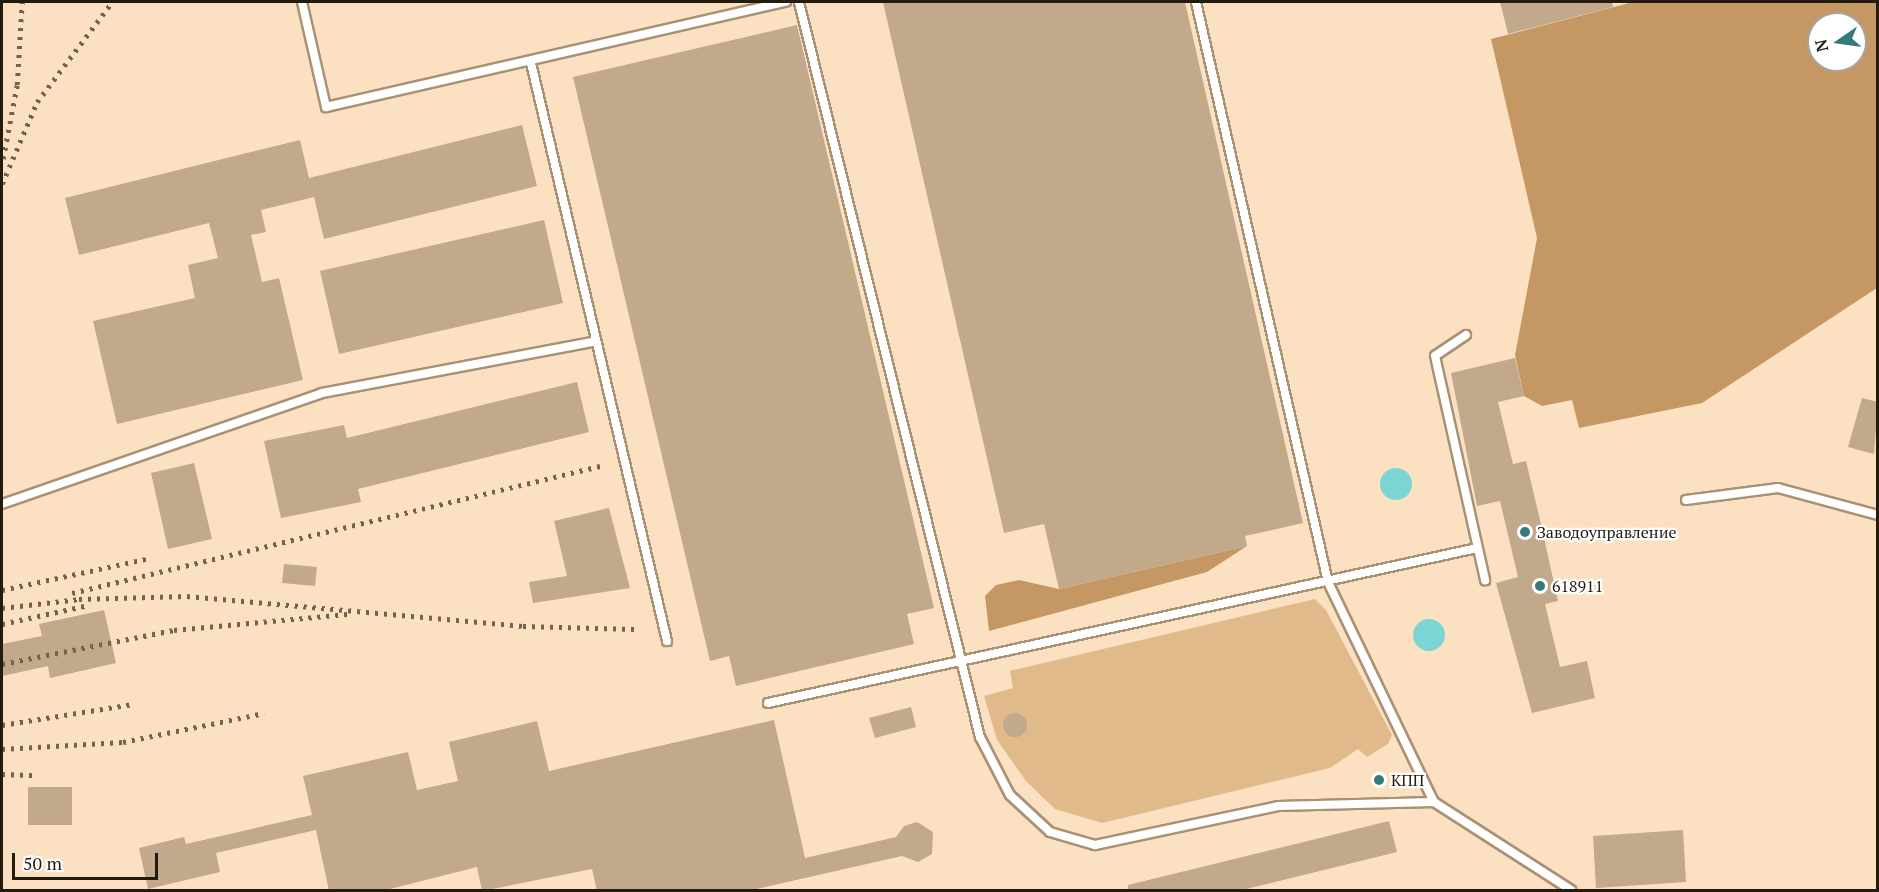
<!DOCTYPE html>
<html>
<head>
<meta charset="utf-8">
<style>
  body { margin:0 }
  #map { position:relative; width:1879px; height:892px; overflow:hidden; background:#fbe0c2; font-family:"PT Serif",serif }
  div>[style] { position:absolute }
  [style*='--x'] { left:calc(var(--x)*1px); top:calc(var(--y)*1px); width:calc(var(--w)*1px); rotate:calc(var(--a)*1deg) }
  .green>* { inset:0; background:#e1ba8c }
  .forest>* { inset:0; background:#c59863 }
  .water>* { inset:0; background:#7ad5d4 }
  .round { border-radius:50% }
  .building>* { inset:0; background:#c2a98c }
  .roads { filter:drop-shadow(2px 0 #a99174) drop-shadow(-2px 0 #a99174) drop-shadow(0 2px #a99174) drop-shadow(0 -2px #a99174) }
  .lane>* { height:8px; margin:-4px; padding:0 4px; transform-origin:4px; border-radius:4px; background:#fff }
  .rail>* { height:4.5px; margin-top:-2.25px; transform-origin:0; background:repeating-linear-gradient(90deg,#726250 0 3px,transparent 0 9px) }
  .dots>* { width:16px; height:16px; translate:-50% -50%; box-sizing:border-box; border:3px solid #fff; border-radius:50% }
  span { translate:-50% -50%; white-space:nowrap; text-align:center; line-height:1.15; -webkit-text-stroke:4.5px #fff; paint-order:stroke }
  .poi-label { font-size:16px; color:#241b0f }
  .left { translate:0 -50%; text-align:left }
  .frame { position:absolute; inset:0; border:3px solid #241b0f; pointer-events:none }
  .north { position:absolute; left:1807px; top:12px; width:60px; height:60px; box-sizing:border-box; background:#fff; border:2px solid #a7a49f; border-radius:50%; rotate:257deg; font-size:16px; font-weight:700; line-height:24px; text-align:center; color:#241b0f }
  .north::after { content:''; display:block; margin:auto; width:21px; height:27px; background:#327b7a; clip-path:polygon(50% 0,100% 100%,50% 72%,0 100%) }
  .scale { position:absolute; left:12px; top:853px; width:146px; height:27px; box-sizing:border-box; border:3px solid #241b0f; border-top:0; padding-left:8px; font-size:18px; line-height:21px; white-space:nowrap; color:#241b0f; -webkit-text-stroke:4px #fff; paint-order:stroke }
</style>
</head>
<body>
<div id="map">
  <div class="green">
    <i style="clip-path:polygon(1315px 599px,1326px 610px,1392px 735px,1388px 744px,1367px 757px,1358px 749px,1330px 768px,1102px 823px,1055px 809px,1026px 781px,997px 740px,984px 696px,1013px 688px,1010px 671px)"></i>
  </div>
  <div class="forest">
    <i style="clip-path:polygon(evenodd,1633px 2px,1877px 2px,1877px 288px,1702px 403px,1579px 428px,1572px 400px,1542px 406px,1524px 396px,1515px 355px,1537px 238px,1491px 39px,1633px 2px,1819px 24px,1855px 24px,1855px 60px,1819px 60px,1819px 24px)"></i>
    <i style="clip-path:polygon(1247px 546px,1207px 572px,989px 631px,985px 596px,996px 585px,1019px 580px,1059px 589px)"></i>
  </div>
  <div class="water">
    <i class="round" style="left:1380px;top:468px;width:32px;height:32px"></i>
    <i class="round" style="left:1413px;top:619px;width:32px;height:32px"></i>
  </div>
  <div class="building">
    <i style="clip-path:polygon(883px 2px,1185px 2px,1303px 523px,1245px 536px,1247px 546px,1059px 589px,1044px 524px,1004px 533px)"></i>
    <i style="clip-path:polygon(1500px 2px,1612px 2px,1613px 7px,1508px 34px)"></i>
    <i style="clip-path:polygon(797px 25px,934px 608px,907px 614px,914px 644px,736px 686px,729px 656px,710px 661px,573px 77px)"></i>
    <i style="clip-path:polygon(522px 125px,537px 186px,324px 239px,314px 197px,261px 210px,266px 232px,251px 235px,262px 282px,279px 278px,303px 380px,117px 424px,93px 321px,195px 298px,188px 265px,218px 258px,209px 223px,79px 255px,65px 198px,300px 140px,309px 178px)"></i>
    <i style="clip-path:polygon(544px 220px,563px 303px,339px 354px,320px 271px)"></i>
    <i style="clip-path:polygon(1515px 358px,1524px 396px,1498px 402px,1513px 464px,1526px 461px,1540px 520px,1558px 601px,1545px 604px,1560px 667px,1587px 661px,1595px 698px,1532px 713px,1496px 583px,1518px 577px,1500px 501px,1477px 506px,1451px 373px)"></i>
    <i style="clip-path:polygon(577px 382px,589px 432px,358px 489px,361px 502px,281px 518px,264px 441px,344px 425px,347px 438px)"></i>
    <i style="clip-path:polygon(1862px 398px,1878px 402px,1874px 454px,1848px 447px)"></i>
    <i style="clip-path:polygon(194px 463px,212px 539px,168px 549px,151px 473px)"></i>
    <i style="clip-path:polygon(609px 508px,630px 588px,533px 603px,529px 582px,567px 576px,554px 521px)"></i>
    <i style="clip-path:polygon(284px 564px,317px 567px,315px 586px,282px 583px)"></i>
    <i style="clip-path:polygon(104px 610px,116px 663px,50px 678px,48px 666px,2px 676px,2px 644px,42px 636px,39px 624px)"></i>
    <i style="clip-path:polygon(911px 707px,916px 727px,875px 738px,869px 718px)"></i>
    <i class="round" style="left:1003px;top:713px;width:24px;height:24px"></i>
    <i style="clip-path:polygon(774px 720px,805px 858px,896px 837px,904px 826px,917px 822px,933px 832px,932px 854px,918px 862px,902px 856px,748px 891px,597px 891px,592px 869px,482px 891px,477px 867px,382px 891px,329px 891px,316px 830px,216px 853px,220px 872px,148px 889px,139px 848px,184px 837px,186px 844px,312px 815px,303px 776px,408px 752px,417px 790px,458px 781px,449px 742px,537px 721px,549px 771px)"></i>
    <i style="clip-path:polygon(28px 787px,72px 787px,72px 825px,28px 825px)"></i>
    <i style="clip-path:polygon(1389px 821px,1397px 852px,1238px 891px,1128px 891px,1128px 885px)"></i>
    <i style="clip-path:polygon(1683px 830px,1686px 882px,1596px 888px,1593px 836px)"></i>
  </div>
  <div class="roads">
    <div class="lane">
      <i style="--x:302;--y:2;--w:108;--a:77.1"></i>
      <i style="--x:326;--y:107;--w:472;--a:-12.9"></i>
      <i style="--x:799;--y:2;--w:757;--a:76.17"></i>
      <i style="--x:980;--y:737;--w:65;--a:62.7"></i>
      <i style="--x:1010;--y:795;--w:54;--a:42.8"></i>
      <i style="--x:1050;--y:832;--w:47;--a:16.1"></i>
      <i style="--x:1095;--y:845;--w:187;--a:-12"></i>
      <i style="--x:1278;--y:806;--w:156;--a:-1.5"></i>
      <i style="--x:1196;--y:2;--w:595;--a:77.18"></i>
      <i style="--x:1328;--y:582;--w:244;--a:64.3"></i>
      <i style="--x:1434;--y:802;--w:163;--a:32.7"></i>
      <i style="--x:531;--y:63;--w:594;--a:76.76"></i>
      <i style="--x:1466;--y:335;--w:37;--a:146"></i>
      <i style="--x:1435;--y:356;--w:230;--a:77.4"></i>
      <i style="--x:1686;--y:500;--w:93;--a:-7.4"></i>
      <i style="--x:1778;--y:488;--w:104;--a:15.1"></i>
      <i style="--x:2;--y:504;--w:339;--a:-19.1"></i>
      <i style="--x:322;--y:393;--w:279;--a:-10.7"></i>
      <i style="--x:768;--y:703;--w:726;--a:-12.33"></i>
    </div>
  </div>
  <div class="rail">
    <i style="--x:3;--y:159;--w:75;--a:-79.3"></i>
    <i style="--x:17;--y:85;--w:83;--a:-86.6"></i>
    <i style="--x:2;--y:184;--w:89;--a:-66.9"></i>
    <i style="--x:37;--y:102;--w:125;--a:-53.1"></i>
    <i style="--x:2;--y:590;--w:151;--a:-12.2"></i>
    <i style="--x:72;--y:593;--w:543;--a:-13.52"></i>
    <i style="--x:2;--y:608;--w:78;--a:-6.7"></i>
    <i style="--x:79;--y:599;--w:108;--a:-1.6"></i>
    <i style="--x:187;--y:596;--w:337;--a:5.1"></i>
    <i style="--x:523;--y:626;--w:111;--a:1.5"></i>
    <i style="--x:2;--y:624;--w:89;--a:-12.3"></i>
    <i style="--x:2;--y:664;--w:175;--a:-11.2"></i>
    <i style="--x:174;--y:630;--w:174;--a:-5.3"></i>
    <i style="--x:2;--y:725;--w:133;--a:-9.1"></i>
    <i style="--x:2;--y:749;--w:121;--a:-3.3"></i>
    <i style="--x:123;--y:742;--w:144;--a:-11.6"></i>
    <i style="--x:2;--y:774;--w:35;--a:2"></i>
  </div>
  <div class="dots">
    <i style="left:1525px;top:532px;background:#327b7a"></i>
    <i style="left:1540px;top:586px;background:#327b7a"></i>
    <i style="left:1379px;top:780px;background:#327b7a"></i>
  </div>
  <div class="poi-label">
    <span class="left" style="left:1537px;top:532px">Заводоуправление</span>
    <span class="left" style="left:1552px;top:586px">618911</span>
    <span class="left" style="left:1391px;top:780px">КПП</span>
  </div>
  <div class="frame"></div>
  <div class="north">N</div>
  <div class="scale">50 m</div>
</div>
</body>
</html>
